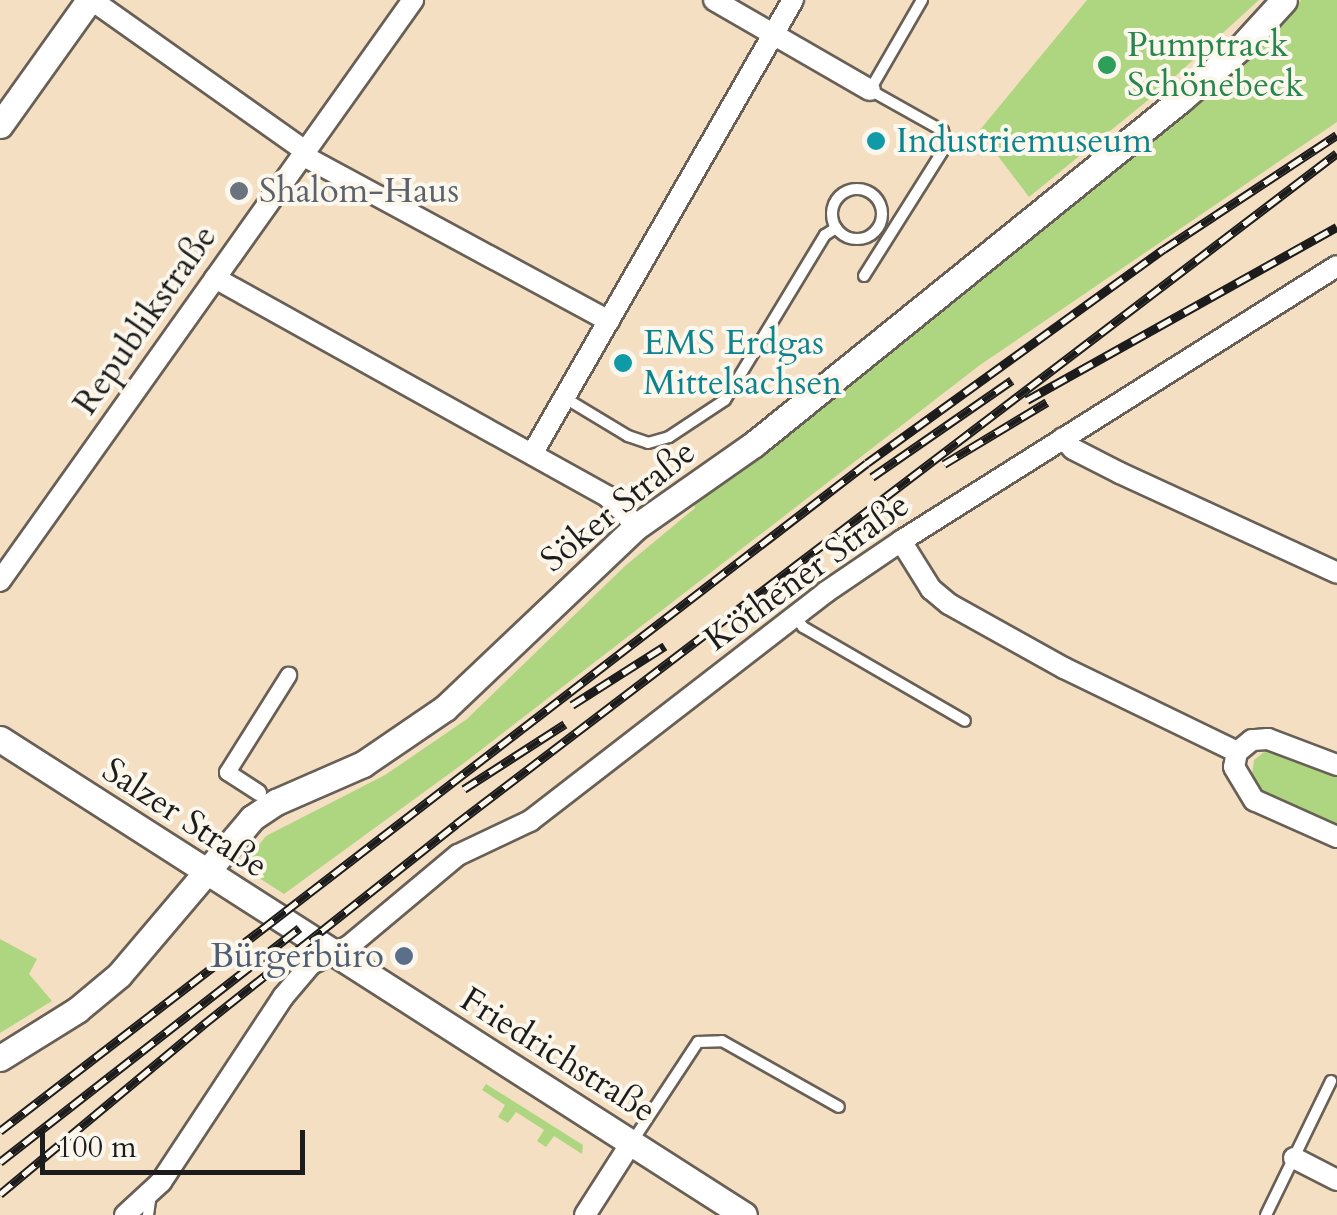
<!DOCTYPE html>
<html>
<head>
<meta charset="utf-8">
<style>
  body { margin:0 }
  #map { position:relative; width:1337px; height:1215px; overflow:hidden; background:#f4dfc3; font-family:Cardo,serif }
  div>[style] { position:absolute }
  [style*='--x'] { left:calc(var(--x)*1px); top:calc(var(--y)*1px); width:calc(var(--w)*1px); rotate:calc(var(--a)*1deg) }
  .green>* { inset:0; background:#aed680 }
  .roads { filter:drop-shadow(2px 0 #686056) drop-shadow(-2px 0 #686056) drop-shadow(0 2px #686056) drop-shadow(0 -2px #686056) }
  .service>* { height:10px; margin:-5px; padding:0 5px; transform-origin:5px; border-radius:5px; background:#fff }
  .service>.ring { margin:-5px; padding:0; box-sizing:content-box; background:none; border:10px solid #fff; border-radius:50% }
  .pedestrian>* { height:15px; margin:-7.5px; padding:0 7.5px; transform-origin:7.5px; border-radius:7.5px; background:#fff }
  .minor>* { height:20px; margin:-10px; padding:0 10px; transform-origin:10px; border-radius:10px; background:#fff }
  .tertiary>* { height:25px; margin:-12.5px; padding:0 12.5px; transform-origin:12.5px; border-radius:12.5px; background:#fff }
  .rail>* { height:9px; margin-top:-4.5px; transform-origin:0; background:repeating-linear-gradient(90deg,#fbf7ec 0 15px,#1c1c1c 0 30px); box-sizing:border-box; border-block:2px solid #1c1c1c }
  .dots>* { width:28px; height:28px; translate:-50% -50%; box-sizing:border-box; border:5px solid #fbf7ec; border-radius:50% }
  span { translate:-50% -50%; white-space:nowrap; text-align:center; line-height:1.15; -webkit-text-stroke:8px #fbf7ec; paint-order:stroke }
  .leisure-label { font-size:35px; color:#27864d }
  .left { translate:0 -50%; text-align:left }
  .culture-label { font-size:35px; color:#0d838f }
  .worship-label { font-size:35px; color:#5b616d }
  .street-label { font-size:35px; color:#1c1c1c }
  .service-label { font-size:35px; color:#4e5e75 }
  .right { translate:-100% -50%; text-align:right }
  .scale { position:absolute; left:40px; top:1130px; width:265px; height:45px; box-sizing:border-box; border:5px solid #1c1c1c; border-top:0; padding-left:12px; font-size:30px; line-height:35px; white-space:nowrap; color:#1c1c1c; -webkit-text-stroke:8px #fbf7ec; paint-order:stroke }
</style>
</head>
<body>
<div id="map">
  <div class="green">
    <i style="clip-path:polygon(1087px 0,1259px 0,1158px 92px,1029px 197px,979px 131px)"></i>
    <i style="clip-path:polygon(1301px 0,1337px 0,1337px 122px,980px 365px,464px 763px,284px 894px,253px 874px,250px 856px,266px 836px,385px 775px,467px 719px,625px 566px,695px 508px,693px 502px,1196px 100px,1272px 32px)"></i>
    <i style="clip-path:polygon(1268px 749px,1337px 771px,1337px 831px,1270px 803px,1251px 784px,1254px 760px)"></i>
    <i style="clip-path:polygon(0 939px,37px 959px,29px 974px,52px 1001px,0 1033px)"></i>
    <i style="clip-path:polygon(486px 1084px,583px 1145px,582px 1154px,554px 1136px,546px 1147px,537px 1141px,544px 1130px,516px 1112px,508px 1123px,498px 1117px,505px 1105px,482px 1090px)"></i>
  </div>
  <div class="roads">
    <div class="service">
      <i class="ring" style="left:832px;top:189px;width:40px;height:40px"></i>
      <i style="--x:864;--y:276;--w:156;--a:-57.8"></i>
      <i style="--x:947;--y:144;--w:14;--a:-107"></i>
      <i style="--x:943;--y:131;--w:84;--a:-150.7"></i>
      <i style="--x:870;--y:90;--w:104;--a:-60"></i>
      <i style="--x:565;--y:398;--w:74;--a:31.1"></i>
      <i style="--x:628;--y:436;--w:21;--a:19"></i>
      <i style="--x:648;--y:443;--w:22;--a:-16"></i>
      <i style="--x:669;--y:437;--w:67;--a:-33.5"></i>
      <i style="--x:725;--y:400;--w:193;--a:-58.8"></i>
      <i style="--x:825;--y:235;--w:13;--a:-32"></i>
      <i style="--x:795;--y:616;--w:14;--a:54"></i>
      <i style="--x:803;--y:627;--w:187;--a:30.1"></i>
      <i style="--x:632;--y:1142;--w:120;--a:-56.6"></i>
      <i style="--x:698;--y:1042;--w:24;--a:-2"></i>
      <i style="--x:722;--y:1041;--w:134;--a:29.4"></i>
      <i style="--x:148;--y:1215;--w:22;--a:-82"></i>
      <i style="--x:1266;--y:1215;--w:149;--a:-64.1"></i>
    </div>
    <div class="pedestrian">
      <i style="--x:258;--y:792;--w:37;--a:-147"></i>
      <i style="--x:227;--y:772;--w:115;--a:-57.8"></i>
    </div>
    <div class="minor">
      <i style="--x:92;--y:0;--w:261;--a:35.3"></i>
      <i style="--x:714;--y:0;--w:180;--a:30"></i>
      <i style="--x:302;--y:155;--w:349;--a:28.4"></i>
      <i style="--x:215;--y:278;--w:450;--a:29.1"></i>
      <i style="--x:608;--y:497;--w:41;--a:45"></i>
      <i style="--x:1063;--y:438;--w:15;--a:48"></i>
      <i style="--x:1073;--y:449;--w:53;--a:27.1"></i>
      <i style="--x:1120;--y:473;--w:239;--a:24.7"></i>
      <i style="--x:532;--y:454;--w:524;--a:-60.11"></i>
      <i style="--x:901;--y:541;--w:57;--a:58"></i>
      <i style="--x:931;--y:589;--w:23;--a:40"></i>
      <i style="--x:949;--y:604;--w:132;--a:29.1"></i>
      <i style="--x:1064;--y:668;--w:192;--a:25.9"></i>
      <i style="--x:0;--y:581;--w:713;--a:-54.59"></i>
      <i style="--x:1337;--y:765;--w:74;--a:-159.4"></i>
      <i style="--x:1268;--y:739;--w:16;--a:176"></i>
      <i style="--x:1252;--y:740;--w:19;--a:141"></i>
      <i style="--x:1237;--y:752;--w:15;--a:101"></i>
      <i style="--x:1234;--y:767;--w:39;--a:59"></i>
      <i style="--x:1254;--y:800;--w:91;--a:24"></i>
      <i style="--x:1294;--y:1158;--w:48;--a:27.1"></i>
      <i style="--x:125;--y:1215;--w:49;--a:-42.5"></i>
      <i style="--x:161;--y:1182;--w:222;--a:-56.6"></i>
      <i style="--x:283;--y:997;--w:43;--a:-49.7"></i>
      <i style="--x:311;--y:964;--w:42;--a:-25.3"></i>
      <i style="--x:349;--y:946;--w:142;--a:-39.9"></i>
      <i style="--x:458;--y:855;--w:80;--a:-25.3"></i>
      <i style="--x:530;--y:821;--w:374;--a:-37.7"></i>
      <i style="--x:826;--y:592;--w:91;--a:-34.2"></i>
      <i style="--x:901;--y:541;--w:515;--a:-32.24"></i>
      <i style="--x:585;--y:1215;--w:85;--a:-57.4"></i>
    </div>
    <div class="tertiary">
      <i style="--x:0;--y:125;--w:153;--a:-54.5"></i>
      <i style="--x:0;--y:739;--w:883;--a:32.61"></i>
      <i style="--x:0;--y:1058;--w:91;--a:-31.9"></i>
      <i style="--x:77;--y:1010;--w:55;--a:-39.8"></i>
      <i style="--x:119;--y:975;--w:206;--a:-49.7"></i>
      <i style="--x:252;--y:818;--w:29;--a:-34"></i>
      <i style="--x:276;--y:802;--w:95;--a:-23.6"></i>
      <i style="--x:363;--y:764;--w:99;--a:-34.3"></i>
      <i style="--x:445;--y:708;--w:265;--a:-43.5"></i>
      <i style="--x:637;--y:526;--w:143;--a:-35"></i>
      <i style="--x:754;--y:444;--w:548;--a:-38.92"></i>
      <i style="--x:1180;--y:100;--w:82;--a:-41.1"></i>
      <i style="--x:1242;--y:46;--w:62;--a:-47.6"></i>
    </div>
  </div>
  <div class="rail">
    <i style="--x:1027;--y:400;--w:355;--a:-29.2"></i>
    <i style="--x:944;--y:464;--w:120;--a:-31"></i>
    <i style="--x:872;--y:477;--w:170;--a:-34.7"></i>
    <i style="--x:572;--y:705;--w:110;--a:-32.4"></i>
    <i style="--x:464;--y:789;--w:120;--a:-32.8"></i>
    <i style="--x:0;--y:1131;--w:1094;--a:-37.61"></i>
    <i style="--x:867;--y:463;--w:366;--a:-35.8"></i>
    <i style="--x:1164;--y:249;--w:207;--a:-33.4"></i>
    <i style="--x:0;--y:1162;--w:380;--a:-38"></i>
    <i style="--x:0;--y:1194;--w:266;--a:-39.8"></i>
    <i style="--x:204;--y:1024;--w:322;--a:-38.4"></i>
    <i style="--x:456;--y:824;--w:1107;--a:-37.29"></i>
  </div>
  <div class="dots">
    <i style="left:1107px;top:65px;background:#2e9e5b"></i>
    <i style="left:876px;top:141px;background:#0f9aa8"></i>
    <i style="left:239px;top:191px;background:#6b7280"></i>
    <i style="left:623px;top:363px;background:#0f9aa8"></i>
    <i style="left:404px;top:956px;background:#5c6f8a"></i>
  </div>
  <div class="leisure-label">
    <span class="left" style="left:1127px;top:65px">Pumptrack<br>Schönebeck</span>
  </div>
  <div class="culture-label">
    <span class="left" style="left:896px;top:141px">Industriemuseum</span>
    <span class="left" style="left:643px;top:363px">EMS Erdgas<br>Mittelsachsen</span>
  </div>
  <div class="worship-label">
    <span class="left" style="left:259px;top:191px">Shalom-Haus</span>
  </div>
  <div class="street-label">
    <span style="left:145px;top:320px;rotate:-55deg">Republikstraße</span>
    <span style="left:618px;top:506px;rotate:-39deg">Söker Straße</span>
    <span style="left:807px;top:572px;rotate:-36deg">Köthener Straße</span>
    <span style="left:185px;top:818px;rotate:33deg">Salzer Straße</span>
    <span style="left:558px;top:1055px;rotate:32deg">Friedrichstraße</span>
  </div>
  <div class="service-label">
    <span class="right" style="left:384px;top:956px">Bürgerbüro</span>
  </div>
  <div class="scale">100 m</div>
</div>
</body>
</html>
